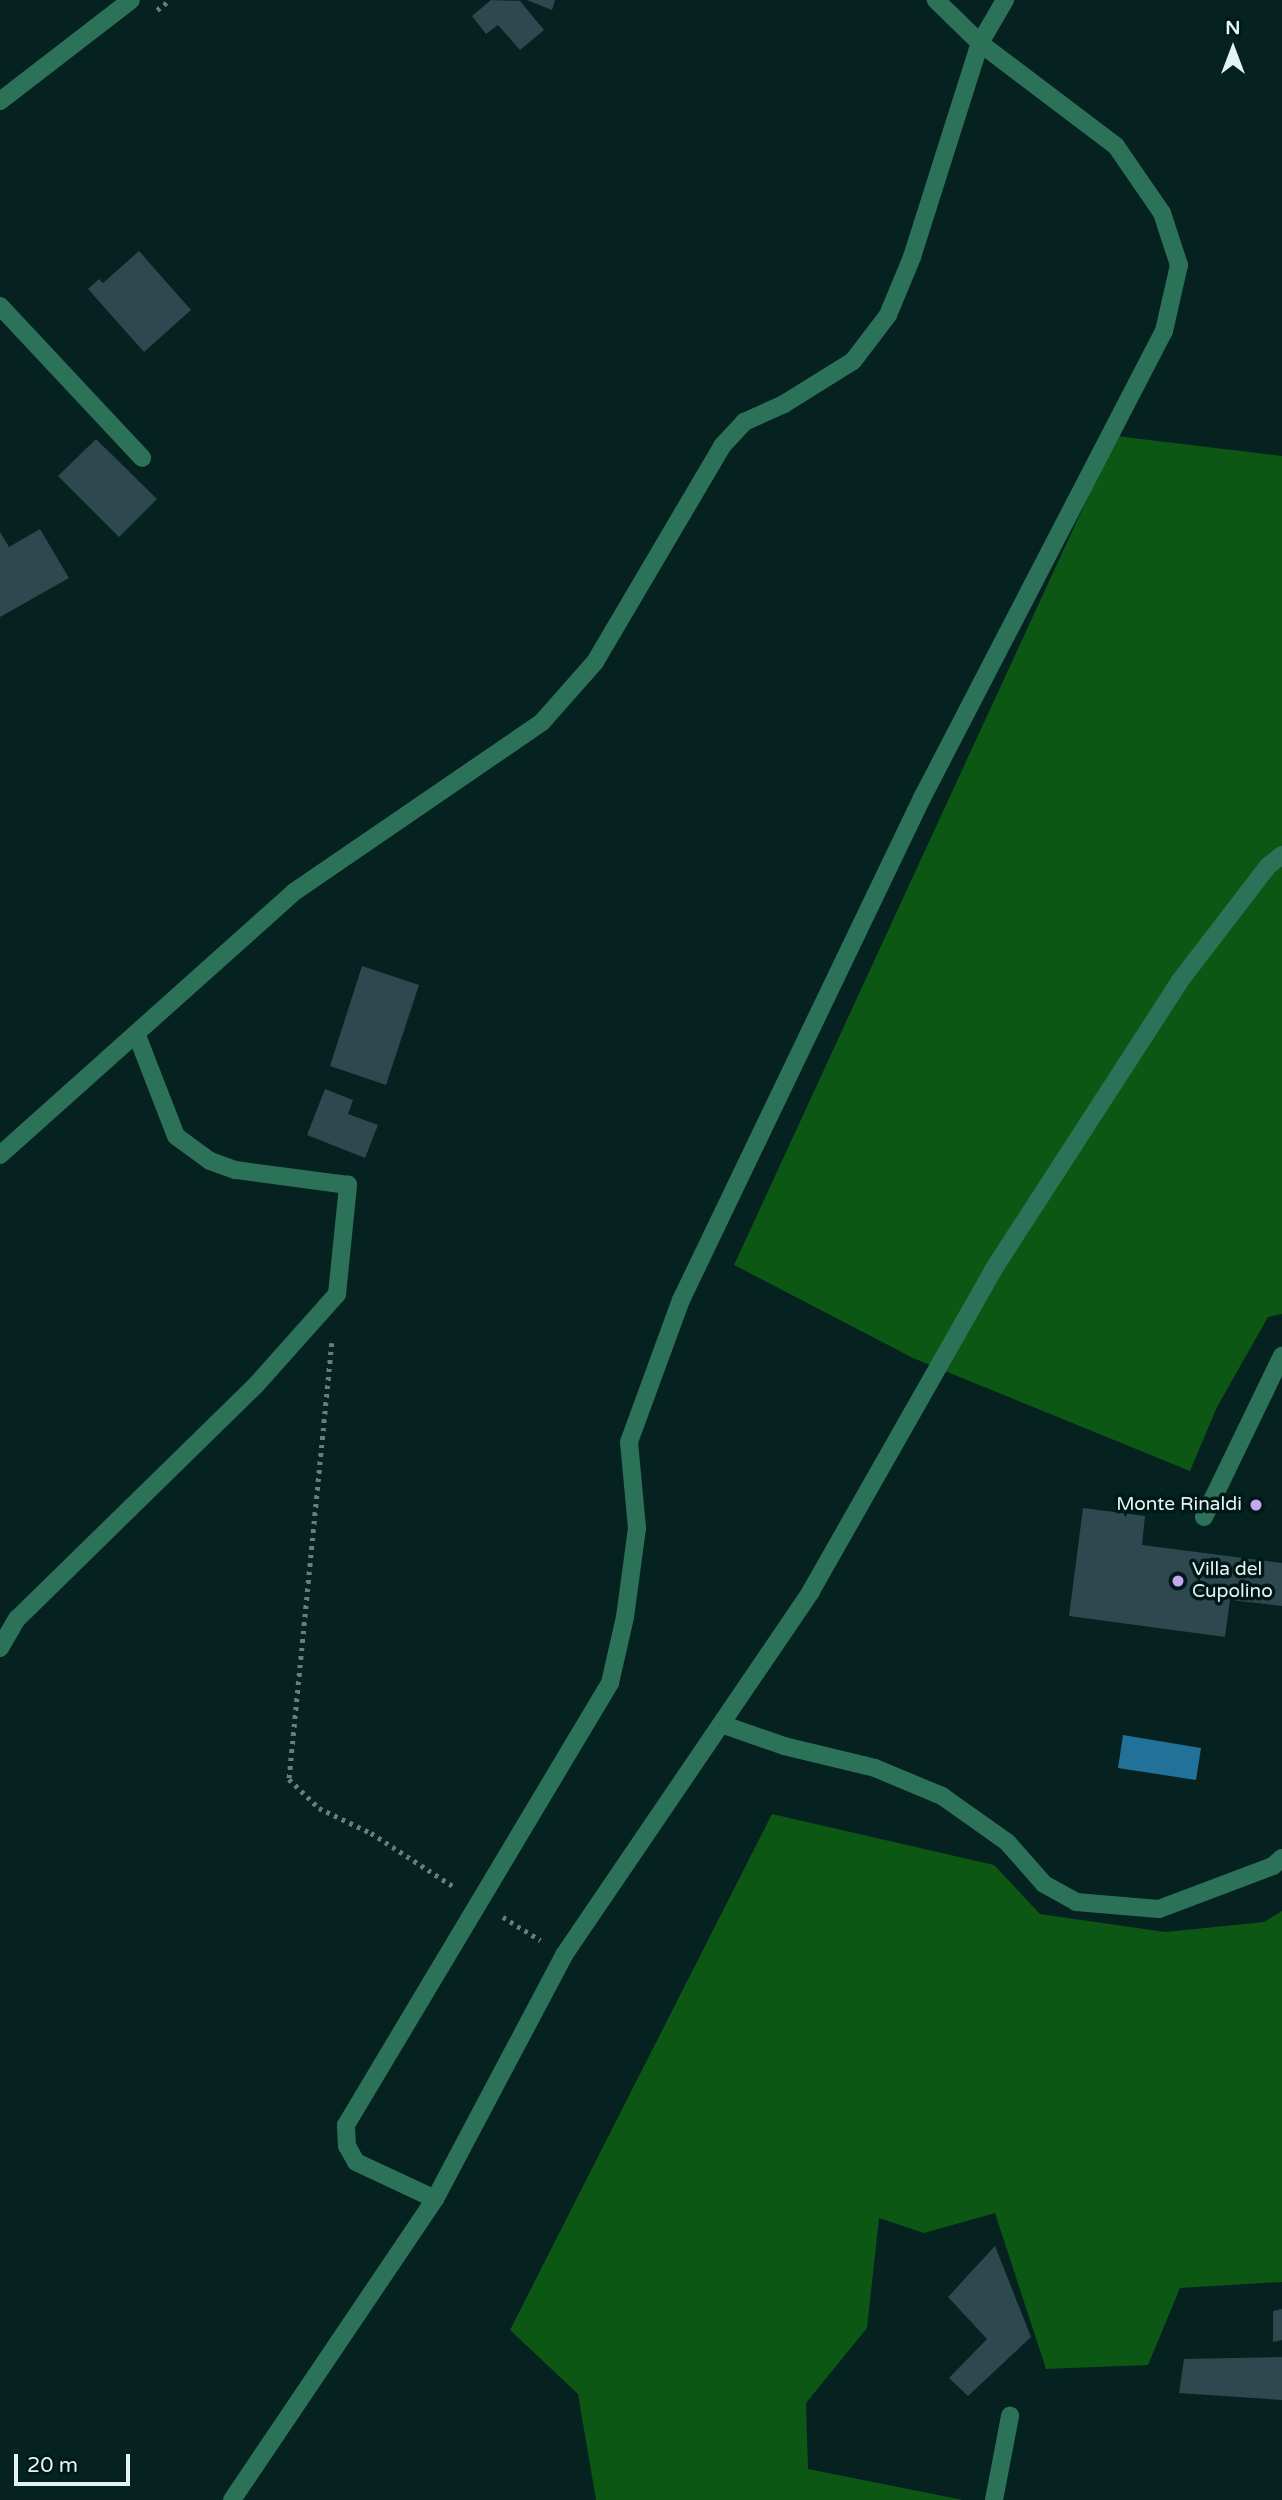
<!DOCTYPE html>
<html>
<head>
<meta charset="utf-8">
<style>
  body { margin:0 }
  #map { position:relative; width:1282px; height:2500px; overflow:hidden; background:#052220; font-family:"Varela Round",sans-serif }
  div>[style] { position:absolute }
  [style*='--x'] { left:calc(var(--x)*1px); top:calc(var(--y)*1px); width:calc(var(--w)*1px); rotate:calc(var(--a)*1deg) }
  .forest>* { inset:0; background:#0c5714 }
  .water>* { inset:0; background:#217199 }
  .building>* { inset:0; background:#2d484e }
  .path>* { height:4.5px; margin-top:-2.25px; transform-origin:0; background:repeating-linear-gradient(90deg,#677e7c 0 3.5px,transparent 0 8.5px) }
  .service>* { height:18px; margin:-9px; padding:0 9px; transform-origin:9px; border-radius:9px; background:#2c7259 }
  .minor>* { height:18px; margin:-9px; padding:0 9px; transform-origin:9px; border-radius:9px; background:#2c7259 }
  .dots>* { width:19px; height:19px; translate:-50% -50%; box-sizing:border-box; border:4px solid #001817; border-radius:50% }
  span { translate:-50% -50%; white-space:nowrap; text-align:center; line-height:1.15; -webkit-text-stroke:7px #001817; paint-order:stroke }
  .poi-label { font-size:19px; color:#e4f4f2 }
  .right { translate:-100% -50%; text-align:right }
  .left { translate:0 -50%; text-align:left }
  .north { position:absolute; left:1198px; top:14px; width:70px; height:70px; -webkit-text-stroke:5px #001817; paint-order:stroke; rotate:0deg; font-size:19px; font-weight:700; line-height:28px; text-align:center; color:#e4f4f2 }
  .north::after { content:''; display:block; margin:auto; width:24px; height:32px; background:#e4f4f2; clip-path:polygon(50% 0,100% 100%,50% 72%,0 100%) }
  .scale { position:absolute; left:14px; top:2454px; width:116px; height:32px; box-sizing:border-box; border:4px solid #e4f4f2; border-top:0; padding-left:9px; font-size:21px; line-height:24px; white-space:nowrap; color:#e4f4f2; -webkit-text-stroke:5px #001817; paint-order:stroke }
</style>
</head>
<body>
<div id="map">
  <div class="forest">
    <i style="clip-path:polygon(1116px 436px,1282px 456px,1282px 1314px,1268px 1317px,1217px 1407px,1190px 1471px,913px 1358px,734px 1265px)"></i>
    <i style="clip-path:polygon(772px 1814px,994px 1865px,1040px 1914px,1165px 1932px,1264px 1922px,1282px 1911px,1282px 2282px,1180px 2288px,1148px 2365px,1046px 2369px,995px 2213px,924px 2233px,879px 2218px,867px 2328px,806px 2403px,808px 2469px,963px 2500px,596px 2500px,578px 2394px,510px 2330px)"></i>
  </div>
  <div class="water">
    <i style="clip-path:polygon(1123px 1735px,1201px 1748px,1196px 1780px,1118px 1768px)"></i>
  </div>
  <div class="building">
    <i style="clip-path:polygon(491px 0,520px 1px,544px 30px,520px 50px,498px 25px,486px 34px,472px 16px)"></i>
    <i style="clip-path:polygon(527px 0,555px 0,552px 10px)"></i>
    <i style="clip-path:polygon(139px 251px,191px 310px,144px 352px,88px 289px,99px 279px,103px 283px)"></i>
    <i style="clip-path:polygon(96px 439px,157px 499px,119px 537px,58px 476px)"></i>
    <i style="clip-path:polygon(40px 529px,69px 578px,0 617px,0 532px,9px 547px)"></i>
    <i style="clip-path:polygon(362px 966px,419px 985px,386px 1085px,330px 1066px)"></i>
    <i style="clip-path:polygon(325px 1089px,353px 1100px,348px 1114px,378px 1125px,365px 1158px,307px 1135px)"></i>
    <i style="clip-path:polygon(1083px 1508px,1145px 1516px,1142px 1545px,1282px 1563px,1282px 1606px,1230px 1600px,1225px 1637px,1069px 1616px)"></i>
    <i style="clip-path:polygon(995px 2246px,1031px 2337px,968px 2396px,949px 2378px,987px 2339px,948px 2297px)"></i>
    <i style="clip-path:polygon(1282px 2309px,1282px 2340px,1273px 2342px,1273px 2311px)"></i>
    <i style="clip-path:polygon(1282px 2357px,1282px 2400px,1179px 2393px,1184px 2359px)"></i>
  </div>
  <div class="path">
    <i style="--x:157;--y:10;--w:16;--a:-38"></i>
    <i style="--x:332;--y:1343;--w:438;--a:95.6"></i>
    <i style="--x:289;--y:1779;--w:42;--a:44"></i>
    <i style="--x:319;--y:1808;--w:58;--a:25.7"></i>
    <i style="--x:371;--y:1833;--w:101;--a:32.9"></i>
    <i style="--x:503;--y:1917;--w:44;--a:31.9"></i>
  </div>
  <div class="service">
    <i style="--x:0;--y:306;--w:208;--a:46.9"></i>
    <i style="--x:0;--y:1155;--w:394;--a:-41.8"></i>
    <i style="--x:294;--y:892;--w:301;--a:-34.4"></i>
    <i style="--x:542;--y:722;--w:80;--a:-48.5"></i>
    <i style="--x:595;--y:662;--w:251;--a:-59.5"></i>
    <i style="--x:722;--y:446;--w:33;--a:-47"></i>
    <i style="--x:744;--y:422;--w:44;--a:-24.2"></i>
    <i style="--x:784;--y:404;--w:81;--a:-31.9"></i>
    <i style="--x:853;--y:361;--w:58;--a:-52.7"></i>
    <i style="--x:888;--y:315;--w:63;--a:-67.5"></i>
    <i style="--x:912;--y:257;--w:225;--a:-72.4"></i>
    <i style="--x:980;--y:43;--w:62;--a:-135.7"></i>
    <i style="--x:1204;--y:1517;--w:179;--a:-64.2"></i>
    <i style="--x:0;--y:1648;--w:34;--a:-60"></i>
    <i style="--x:17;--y:1619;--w:334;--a:-44.4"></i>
    <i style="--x:256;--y:1385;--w:122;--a:-48.3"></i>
    <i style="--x:337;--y:1294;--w:110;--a:-84.2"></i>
    <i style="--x:348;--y:1185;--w:114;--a:-172.4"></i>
    <i style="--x:235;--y:1170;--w:27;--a:-160"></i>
    <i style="--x:210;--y:1161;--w:42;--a:-143.7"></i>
    <i style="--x:176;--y:1136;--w:110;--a:-111.2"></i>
    <i style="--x:721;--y:1724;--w:67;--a:19.2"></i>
    <i style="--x:784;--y:1746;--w:94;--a:13.6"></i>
    <i style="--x:875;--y:1768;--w:73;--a:22.7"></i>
    <i style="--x:942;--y:1796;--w:80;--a:35.3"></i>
    <i style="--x:1007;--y:1842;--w:56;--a:48.6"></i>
    <i style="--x:1044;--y:1884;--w:37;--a:29"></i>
    <i style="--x:1076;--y:1902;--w:83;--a:4.8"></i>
    <i style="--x:1159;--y:1909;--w:122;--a:-20.7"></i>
    <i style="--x:1273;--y:1866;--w:12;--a:-42"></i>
    <i style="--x:435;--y:2199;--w:87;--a:-154.9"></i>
    <i style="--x:356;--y:2162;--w:18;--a:-119"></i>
    <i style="--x:347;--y:2146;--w:21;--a:-93"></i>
    <i style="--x:346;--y:2125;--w:515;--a:-59.15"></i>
    <i style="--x:610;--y:1683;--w:68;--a:-77.2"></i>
    <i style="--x:625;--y:1617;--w:90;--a:-82.3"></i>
    <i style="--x:637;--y:1528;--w:86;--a:-95.3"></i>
    <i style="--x:629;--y:1442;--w:151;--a:-69.9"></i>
    <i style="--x:681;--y:1300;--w:557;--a:-64.36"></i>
    <i style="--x:922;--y:798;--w:526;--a:-62.61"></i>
    <i style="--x:1164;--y:331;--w:68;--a:-77.2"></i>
    <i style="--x:1179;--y:265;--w:55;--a:-108.1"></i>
    <i style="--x:1162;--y:213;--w:81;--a:-124.5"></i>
    <i style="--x:1116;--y:146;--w:171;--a:-142.9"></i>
    <i style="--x:980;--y:43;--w:50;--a:-59.8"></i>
    <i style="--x:232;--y:2500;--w:363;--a:-56"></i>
    <i style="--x:435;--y:2199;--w:276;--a:-62.1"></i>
    <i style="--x:564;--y:1955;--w:440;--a:-55.8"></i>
    <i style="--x:811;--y:1591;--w:369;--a:-60.4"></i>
    <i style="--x:993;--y:1270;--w:343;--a:-57.1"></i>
    <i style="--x:1179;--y:982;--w:146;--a:-52.5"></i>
    <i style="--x:1268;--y:866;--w:18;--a:-38"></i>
  </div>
  <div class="minor">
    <i style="--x:0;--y:101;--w:165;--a:-37.6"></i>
    <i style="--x:994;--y:2500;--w:86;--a:-79.2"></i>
  </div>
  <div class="dots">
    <i style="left:1256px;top:1505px;background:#c5a6f0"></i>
    <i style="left:1178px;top:1581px;background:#c5a6f0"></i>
  </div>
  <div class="poi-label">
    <span class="right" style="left:1242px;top:1505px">Monte Rinaldi</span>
    <span class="left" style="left:1192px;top:1581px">Villa del<br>Cupolino</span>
  </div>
  <div class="north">N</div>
  <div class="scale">20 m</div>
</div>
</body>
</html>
